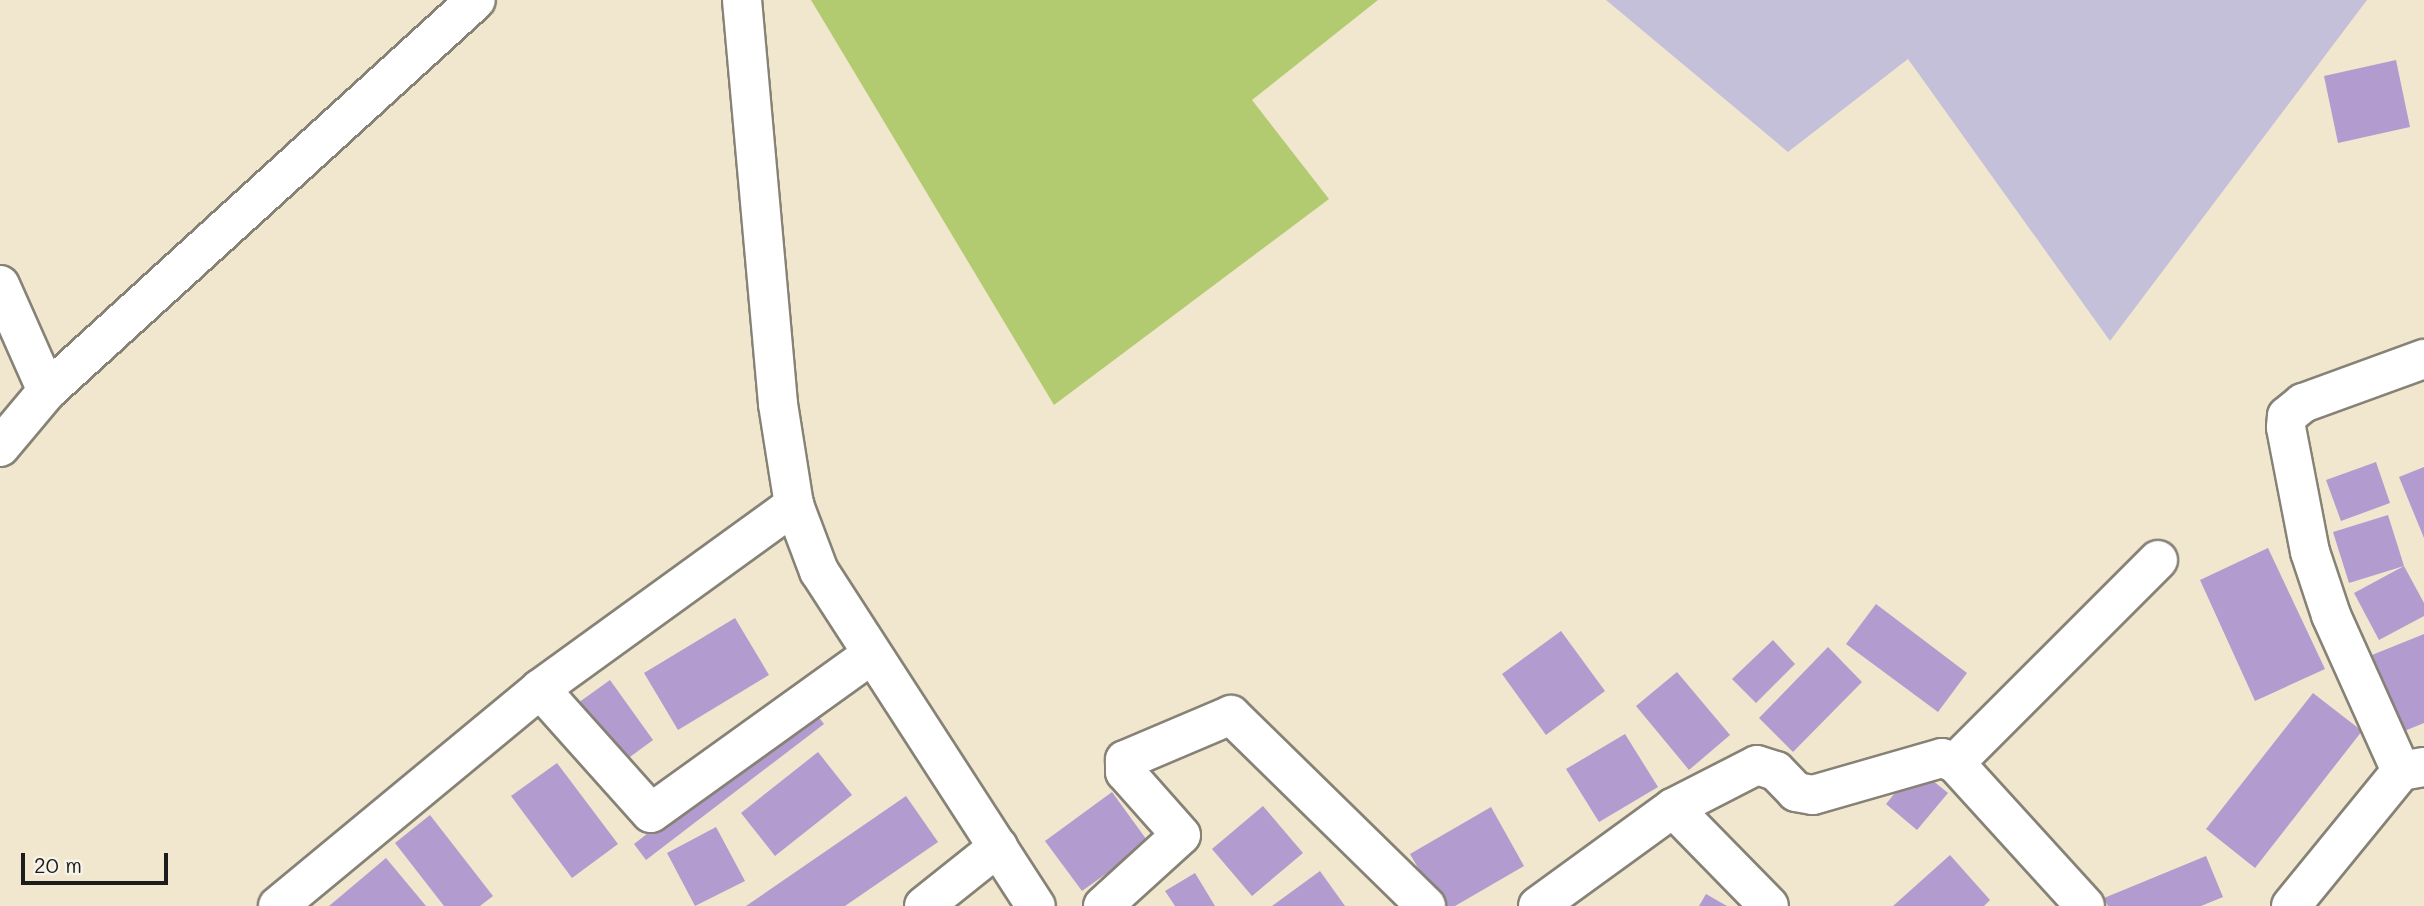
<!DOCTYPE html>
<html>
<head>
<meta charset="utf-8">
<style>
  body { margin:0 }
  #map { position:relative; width:2424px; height:906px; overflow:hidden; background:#f1e7cf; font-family:Mali,sans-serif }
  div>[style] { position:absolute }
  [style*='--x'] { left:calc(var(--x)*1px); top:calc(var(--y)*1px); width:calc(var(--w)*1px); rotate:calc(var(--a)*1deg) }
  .industrial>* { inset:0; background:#c5c0da }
  .green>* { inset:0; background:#b2cb70 }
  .building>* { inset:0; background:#b29bce }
  .roads { filter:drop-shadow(2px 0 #868276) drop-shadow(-2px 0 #868276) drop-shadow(0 2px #868276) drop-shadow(0 -2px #868276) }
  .street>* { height:38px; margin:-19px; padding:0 19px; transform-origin:19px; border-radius:19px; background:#fff }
  .secondary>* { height:38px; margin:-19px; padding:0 19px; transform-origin:19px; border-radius:19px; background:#fff }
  span { translate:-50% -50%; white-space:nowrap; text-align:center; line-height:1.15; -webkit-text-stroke:5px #f7f3e8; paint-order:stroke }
  .scale { position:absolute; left:21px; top:853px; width:147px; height:32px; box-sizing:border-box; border:4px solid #1c1c1c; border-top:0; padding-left:9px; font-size:21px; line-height:24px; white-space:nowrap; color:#1c1c1c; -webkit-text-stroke:5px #f7f3e8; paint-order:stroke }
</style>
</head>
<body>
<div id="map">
  <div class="industrial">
    <i style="clip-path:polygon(1606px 0,2367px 0,2110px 341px,1908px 59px,1788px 152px)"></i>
  </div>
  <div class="green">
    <i style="clip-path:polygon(811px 0,1378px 0,1252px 100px,1329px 199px,1054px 405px)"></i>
  </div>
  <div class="building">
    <i style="clip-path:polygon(2396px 60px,2410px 127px,2338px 143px,2324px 76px)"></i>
    <i style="clip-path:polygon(2376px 462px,2390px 503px,2341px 521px,2326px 480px)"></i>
    <i style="clip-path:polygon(2424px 467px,2424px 538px,2399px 477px)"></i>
    <i style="clip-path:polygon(2388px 515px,2404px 566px,2349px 583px,2333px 532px)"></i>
    <i style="clip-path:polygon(2268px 548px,2325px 669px,2255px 701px,2200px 580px)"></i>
    <i style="clip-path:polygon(2404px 566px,2424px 603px,2424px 616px,2379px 640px,2354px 593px)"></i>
    <i style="clip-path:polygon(1876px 604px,1967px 673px,1938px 712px,1846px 644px)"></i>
    <i style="clip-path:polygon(735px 618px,769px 675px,678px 730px,644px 673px)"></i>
    <i style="clip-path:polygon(1561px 631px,1605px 691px,1546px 735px,1502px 674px)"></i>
    <i style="clip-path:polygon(2424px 634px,2424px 723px,2402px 732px,2372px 655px)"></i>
    <i style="clip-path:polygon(1773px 640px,1795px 664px,1756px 703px,1732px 679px)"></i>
    <i style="clip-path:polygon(1828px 647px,1862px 682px,1793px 752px,1759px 718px)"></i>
    <i style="clip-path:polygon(1677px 672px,1730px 735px,1689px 770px,1636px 706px)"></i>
    <i style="clip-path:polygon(610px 680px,653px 740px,615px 768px,571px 708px)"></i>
    <i style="clip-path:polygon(2313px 693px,2362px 731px,2255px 868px,2206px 829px)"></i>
    <i style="clip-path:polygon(811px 707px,824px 724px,646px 860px,634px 844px)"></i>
    <i style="clip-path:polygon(1625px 734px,1658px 787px,1599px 822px,1566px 769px)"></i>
    <i style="clip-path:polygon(818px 752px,852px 795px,775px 856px,741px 813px)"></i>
    <i style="clip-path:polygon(557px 763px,618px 844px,572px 878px,511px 796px)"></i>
    <i style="clip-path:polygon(1916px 767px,1948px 793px,1917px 830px,1886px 804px)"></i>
    <i style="clip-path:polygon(1112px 792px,1149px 843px,1082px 891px,1045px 841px)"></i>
    <i style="clip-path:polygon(906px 796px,938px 842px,845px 906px,746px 906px)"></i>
    <i style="clip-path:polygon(1263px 806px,1303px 853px,1252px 896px,1212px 849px)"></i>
    <i style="clip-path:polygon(1491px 807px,1524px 866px,1455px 906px,1440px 906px,1410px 854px)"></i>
    <i style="clip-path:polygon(430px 815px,493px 896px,480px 906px,444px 906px,395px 843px)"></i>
    <i style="clip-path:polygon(716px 827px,745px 881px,695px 906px,667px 853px)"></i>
    <i style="clip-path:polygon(1950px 855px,1990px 900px,1984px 906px,1893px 906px)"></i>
    <i style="clip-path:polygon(2206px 856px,2223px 897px,2201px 906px,2108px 906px,2104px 898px)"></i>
    <i style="clip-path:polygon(386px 858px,426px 906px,329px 906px)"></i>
    <i style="clip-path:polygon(1320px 871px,1345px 906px,1272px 906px)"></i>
    <i style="clip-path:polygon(1195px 873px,1215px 906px,1175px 906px,1165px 891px)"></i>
    <i style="clip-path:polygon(1706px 894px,1727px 906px,1699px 906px)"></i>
  </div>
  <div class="roads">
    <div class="street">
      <i style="--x:0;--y:285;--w:116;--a:66.1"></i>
      <i style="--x:540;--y:689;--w:166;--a:48.2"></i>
      <i style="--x:651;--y:813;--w:272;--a:-35.7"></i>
      <i style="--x:1955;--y:763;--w:287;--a:-45"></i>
      <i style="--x:2401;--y:771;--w:171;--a:-114.2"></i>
      <i style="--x:2331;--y:615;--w:66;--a:-108.4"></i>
      <i style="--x:2310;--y:552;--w:127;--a:-100.9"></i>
      <i style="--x:2286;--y:427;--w:11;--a:-85"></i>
      <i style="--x:2287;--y:416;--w:21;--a:-39"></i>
      <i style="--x:2303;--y:403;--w:129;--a:-20"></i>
      <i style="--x:1673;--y:808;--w:137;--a:45.6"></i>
      <i style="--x:278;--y:906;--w:340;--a:-39.6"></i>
      <i style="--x:540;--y:689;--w:314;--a:-35.9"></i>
      <i style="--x:924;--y:906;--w:95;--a:-38.6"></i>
      <i style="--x:1103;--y:906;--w:105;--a:-42.3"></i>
      <i style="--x:1181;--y:835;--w:84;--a:-131.6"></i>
      <i style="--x:1125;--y:772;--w:12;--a:-90"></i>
      <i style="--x:1125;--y:760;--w:115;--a:-23"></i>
      <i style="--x:1231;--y:715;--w:273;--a:44.4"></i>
      <i style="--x:1538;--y:906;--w:167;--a:-36"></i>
      <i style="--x:1673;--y:808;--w:94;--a:-27.1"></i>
      <i style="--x:1757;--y:765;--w:20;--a:18"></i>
      <i style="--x:1776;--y:771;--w:29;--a:46"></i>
      <i style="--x:1796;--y:792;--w:17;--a:10"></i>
      <i style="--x:1813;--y:795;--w:134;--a:-16"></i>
      <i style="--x:1942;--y:758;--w:14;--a:21"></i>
      <i style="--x:1955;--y:763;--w:193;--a:47.7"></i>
      <i style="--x:2291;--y:906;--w:174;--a:-50.8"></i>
      <i style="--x:2401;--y:771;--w:23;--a:-10"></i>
    </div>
    <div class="secondary">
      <i style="--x:742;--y:0;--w:406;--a:84.9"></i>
      <i style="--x:778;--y:404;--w:102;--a:81"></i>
      <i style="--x:794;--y:505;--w:71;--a:69.3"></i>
      <i style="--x:819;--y:571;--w:399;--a:57.1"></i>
      <i style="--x:0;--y:447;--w:73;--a:-50"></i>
      <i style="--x:47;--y:391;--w:580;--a:-42.35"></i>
    </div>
  </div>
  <div class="scale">20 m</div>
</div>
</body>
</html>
